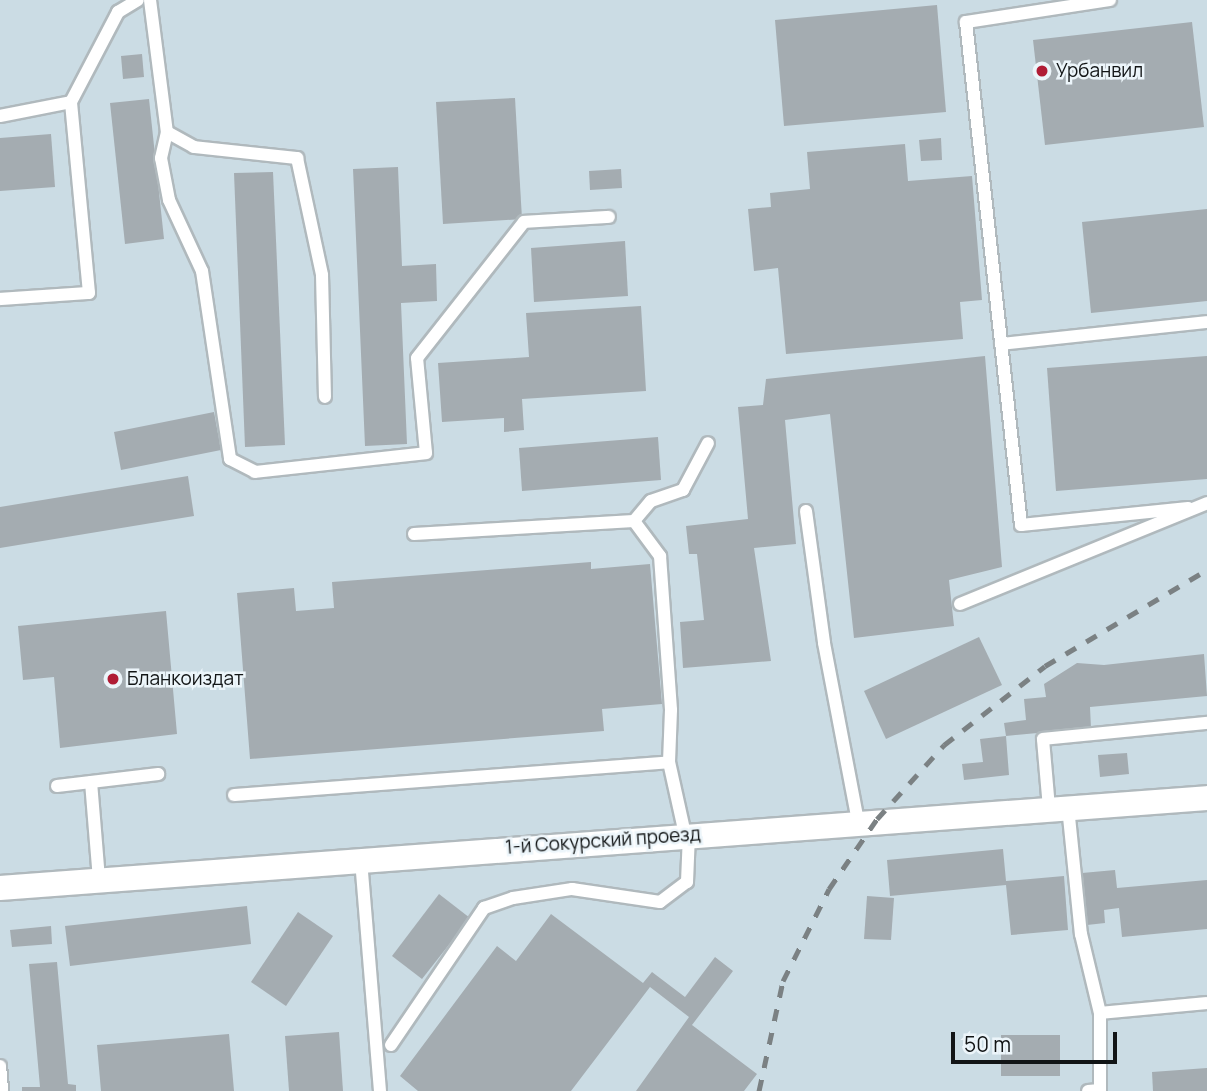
<!DOCTYPE html>
<html>
<head>
<meta charset="utf-8">
<style>
  body { margin:0 }
  #map { position:relative; width:1207px; height:1091px; overflow:hidden; background:#dfe8ec; font-family:Manrope,sans-serif }
  div>[style] { position:absolute }
  [style*='--x'] { left:calc(var(--x)*1px); top:calc(var(--y)*1px); width:calc(var(--w)*1px); rotate:calc(var(--a)*1deg) }
  .built>* { inset:0; background:#cbdce4 }
  .building>* { inset:0; background:#a4acb1 }
  .roads { filter:drop-shadow(2px 0 #b0b9bd) drop-shadow(-2px 0 #b0b9bd) drop-shadow(0 2px #b0b9bd) drop-shadow(0 -2px #b0b9bd) }
  .lane>* { height:12px; margin:-6px; padding:0 6px; transform-origin:6px; border-radius:6px; background:#fff }
  .street>* { height:24px; margin:-12px; padding:0 12px; transform-origin:12px; border-radius:12px; background:#fff }
  .rail>* { height:5px; margin-top:-2.5px; transform-origin:0; background:repeating-linear-gradient(90deg,#7b8183 0 12px,transparent 0 24px) }
  .dots>* { width:19px; height:19px; translate:-50% -50%; box-sizing:border-box; border:4px solid #ecf5fa; border-radius:50% }
  span { translate:-50% -50%; white-space:nowrap; text-align:center; line-height:1.15; -webkit-text-stroke:5px #ecf5fa; paint-order:stroke }
  .poi-label { font-size:19px; color:#121516 }
  .left { translate:0 -50%; text-align:left }
  .street-label { font-size:19px; color:#121516 }
  .scale { position:absolute; left:951px; top:1032px; width:166px; height:32px; box-sizing:border-box; border:4px solid #121516; border-top:0; padding-left:9px; font-size:21px; line-height:24px; white-space:nowrap; color:#121516; -webkit-text-stroke:5px #ecf5fa; paint-order:stroke }
</style>
</head>
<body>
<div id="map">
  <div class="built">
    <i style="clip-path:polygon(0 0,1207px 0,1207px 1091px,0 1091px)"></i>
  </div>
  <div class="building">
    <i style="clip-path:polygon(937px 5px,946px 112px,784px 126px,775px 20px)"></i>
    <i style="clip-path:polygon(1192px 22px,1204px 127px,1045px 145px,1033px 40px)"></i>
    <i style="clip-path:polygon(142px 54px,144px 77px,123px 79px,121px 56px)"></i>
    <i style="clip-path:polygon(515px 98px,522px 219px,443px 224px,436px 102px)"></i>
    <i style="clip-path:polygon(149px 99px,164px 239px,125px 244px,110px 103px)"></i>
    <i style="clip-path:polygon(51px 134px,55px 187px,0 191px,0 138px)"></i>
    <i style="clip-path:polygon(941px 138px,942px 160px,921px 161px,919px 140px)"></i>
    <i style="clip-path:polygon(905px 144px,908px 181px,972px 176px,982px 300px,960px 302px,963px 339px,786px 354px,778px 268px,754px 271px,748px 209px,771px 207px,770px 193px,810px 189px,807px 152px)"></i>
    <i style="clip-path:polygon(398px 167px,402px 266px,436px 264px,437px 301px,401px 303px,407px 444px,365px 446px,353px 169px)"></i>
    <i style="clip-path:polygon(621px 169px,622px 188px,590px 190px,589px 171px)"></i>
    <i style="clip-path:polygon(273px 172px,285px 445px,245px 447px,234px 173px)"></i>
    <i style="clip-path:polygon(1207px 209px,1207px 301px,1091px 313px,1082px 222px)"></i>
    <i style="clip-path:polygon(625px 241px,628px 296px,534px 302px,531px 248px)"></i>
    <i style="clip-path:polygon(641px 306px,646px 391px,522px 399px,524px 430px,504px 432px,504px 418px,442px 422px,438px 363px,529px 357px,526px 313px)"></i>
    <i style="clip-path:polygon(985px 356px,1002px 567px,949px 580px,954px 626px,854px 638px,830px 414px,785px 420px,796px 544px,754px 548px,771px 661px,683px 668px,680px 622px,704px 620px,697px 554px,689px 554px,686px 526px,748px 519px,738px 407px,763px 405px,766px 379px)"></i>
    <i style="clip-path:polygon(1207px 356px,1207px 479px,1056px 491px,1047px 368px)"></i>
    <i style="clip-path:polygon(214px 412px,221px 450px,121px 470px,114px 432px)"></i>
    <i style="clip-path:polygon(658px 437px,661px 480px,522px 491px,519px 448px)"></i>
    <i style="clip-path:polygon(188px 476px,194px 516px,0 548px,0 507px)"></i>
    <i style="clip-path:polygon(591px 562px,591px 569px,650px 564px,662px 704px,602px 709px,604px 731px,250px 759px,237px 593px,294px 588px,296px 611px,334px 608px,332px 582px)"></i>
    <i style="clip-path:polygon(166px 611px,177px 734px,60px 748px,54px 677px,23px 680px,18px 626px)"></i>
    <i style="clip-path:polygon(979px 637px,1002px 685px,886px 739px,864px 691px)"></i>
    <i style="clip-path:polygon(1204px 654px,1207px 696px,1090px 707px,1091px 728px,1006px 736px,1004px 723px,1026px 720px,1024px 699px,1046px 697px,1044px 684px,1077px 663px,1104px 665px)"></i>
    <i style="clip-path:polygon(1006px 736px,1009px 775px,964px 780px,962px 764px,983px 762px,980px 739px)"></i>
    <i style="clip-path:polygon(1127px 753px,1129px 774px,1100px 777px,1098px 755px)"></i>
    <i style="clip-path:polygon(1003px 849px,1006px 881px,1064px 876px,1068px 930px,1011px 935px,1006px 885px,890px 896px,887px 860px)"></i>
    <i style="clip-path:polygon(1115px 870px,1117px 888px,1207px 880px,1207px 929px,1122px 937px,1119px 908px,1104px 910px,1105px 923px,1087px 925px,1082px 873px)"></i>
    <i style="clip-path:polygon(439px 894px,470px 918px,422px 979px,392px 956px)"></i>
    <i style="clip-path:polygon(867px 896px,894px 898px,891px 940px,864px 939px)"></i>
    <i style="clip-path:polygon(247px 906px,251px 944px,70px 966px,65px 926px)"></i>
    <i style="clip-path:polygon(298px 912px,333px 936px,286px 1006px,251px 982px)"></i>
    <i style="clip-path:polygon(551px 914px,643px 983px,652px 972px,685px 997px,715px 957px,733px 971px,692px 1025px,757px 1074px,744px 1091px,636px 1091px,689px 1017px,650px 987px,571px 1091px,418px 1091px,400px 1076px,497px 946px,516px 961px)"></i>
    <i style="clip-path:polygon(51px 926px,52px 944px,12px 947px,10px 930px)"></i>
    <i style="clip-path:polygon(57px 962px,68px 1084px,76px 1085px,76px 1091px,22px 1091px,22px 1087px,40px 1087px,29px 964px)"></i>
    <i style="clip-path:polygon(339px 1032px,343px 1091px,289px 1091px,285px 1036px)"></i>
    <i style="clip-path:polygon(229px 1034px,234px 1091px,101px 1091px,97px 1045px)"></i>
    <i style="clip-path:polygon(1001px 1035px,1060px 1035px,1060px 1076px,1001px 1076px)"></i>
    <i style="clip-path:polygon(1207px 1068px,1207px 1091px,1153px 1091px,1152px 1072px)"></i>
  </div>
  <div class="roads">
    <div class="lane">
      <i style="--x:150;--y:0;--w:133;--a:82.7"></i>
      <i style="--x:167;--y:132;--w:31;--a:29"></i>
      <i style="--x:194;--y:147;--w:104;--a:6.1"></i>
      <i style="--x:297;--y:158;--w:120;--a:77.9"></i>
      <i style="--x:322;--y:275;--w:122;--a:88.6"></i>
      <i style="--x:1110;--y:0;--w:146;--a:171.3"></i>
      <i style="--x:966;--y:22;--w:506;--a:83.76"></i>
      <i style="--x:1021;--y:525;--w:168;--a:-5.8"></i>
      <i style="--x:0;--y:116;--w:72;--a:-11.2"></i>
      <i style="--x:167;--y:132;--w:27;--a:103"></i>
      <i style="--x:161;--y:158;--w:43;--a:79.2"></i>
      <i style="--x:169;--y:200;--w:78;--a:65.1"></i>
      <i style="--x:202;--y:271;--w:190;--a:81.5"></i>
      <i style="--x:230;--y:459;--w:28;--a:27"></i>
      <i style="--x:255;--y:472;--w:172;--a:-6.3"></i>
      <i style="--x:426;--y:453;--w:95;--a:-95.4"></i>
      <i style="--x:417;--y:358;--w:173;--a:-51.8"></i>
      <i style="--x:524;--y:222;--w:85;--a:-3.4"></i>
      <i style="--x:0;--y:299;--w:89;--a:-3.9"></i>
      <i style="--x:89;--y:293;--w:192;--a:-95.4"></i>
      <i style="--x:71;--y:102;--w:102;--a:-62.4"></i>
      <i style="--x:118;--y:12;--w:23;--a:-31"></i>
      <i style="--x:1001;--y:344;--w:207;--a:-6.1"></i>
      <i style="--x:806;--y:511;--w:133;--a:82.2"></i>
      <i style="--x:824;--y:643;--w:181;--a:79.2"></i>
      <i style="--x:634;--y:521;--w:26;--a:-50"></i>
      <i style="--x:651;--y:501;--w:34;--a:-19"></i>
      <i style="--x:683;--y:490;--w:53;--a:-62"></i>
      <i style="--x:414;--y:534;--w:220;--a:-3.4"></i>
      <i style="--x:634;--y:521;--w:44;--a:53.4"></i>
      <i style="--x:660;--y:556;--w:154;--a:85.9"></i>
      <i style="--x:671;--y:710;--w:52;--a:92.2"></i>
      <i style="--x:960;--y:604;--w:267;--a:-22.2"></i>
      <i style="--x:91;--y:782;--w:98;--a:85.3"></i>
      <i style="--x:57;--y:786;--w:102;--a:-6.8"></i>
      <i style="--x:234;--y:795;--w:436;--a:-4.3"></i>
      <i style="--x:669;--y:762;--w:74;--a:77.5"></i>
      <i style="--x:1068;--y:807;--w:128;--a:84.2"></i>
      <i style="--x:1081;--y:934;--w:81;--a:76.5"></i>
      <i style="--x:1049;--y:808;--w:69;--a:-95"></i>
      <i style="--x:1043;--y:739;--w:165;--a:-5.6"></i>
      <i style="--x:361;--y:860;--w:232;--a:85.3"></i>
      <i style="--x:391;--y:1045;--w:166;--a:-55.8"></i>
      <i style="--x:484;--y:908;--w:31;--a:-19"></i>
      <i style="--x:513;--y:898;--w:60;--a:-8.7"></i>
      <i style="--x:572;--y:889;--w:89;--a:8.4"></i>
      <i style="--x:660;--y:902;--w:34;--a:-37"></i>
      <i style="--x:687;--y:882;--w:48;--a:-87.6"></i>
      <i style="--x:0;--y:1066;--w:25;--a:85"></i>
      <i style="--x:1088;--y:1091;--w:12;--a:-5"></i>
      <i style="--x:1100;--y:1090;--w:77;--a:-90"></i>
      <i style="--x:1100;--y:1013;--w:107;--a:-5.3"></i>
    </div>
    <div class="street">
      <i style="--x:0;--y:888;--w:1210;--a:-4.26"></i>
    </div>
  </div>
  <div class="rail">
    <i style="--x:759;--y:1091;--w:113;--a:-77.7"></i>
    <i style="--x:783;--y:981;--w:103;--a:-63.4"></i>
    <i style="--x:829;--y:889;--w:85;--a:-55.6"></i>
    <i style="--x:877;--y:819;--w:100;--a:-47.8"></i>
    <i style="--x:944;--y:745;--w:128;--a:-38"></i>
    <i style="--x:1045;--y:666;--w:188;--a:-30.7"></i>
  </div>
  <div class="dots">
    <i style="left:1042px;top:71px;background:#b01c35"></i>
    <i style="left:113px;top:679px;background:#b01c35"></i>
  </div>
  <div class="poi-label">
    <span class="left" style="left:1056px;top:71px">Урбанвил</span>
    <span class="left" style="left:127px;top:679px">Бланкоиздат</span>
  </div>
  <div class="street-label">
    <span style="left:603px;top:841px;rotate:-4deg">1-й Сокурский проезд</span>
  </div>
  <div class="scale">50 m</div>
</div>
</body>
</html>
